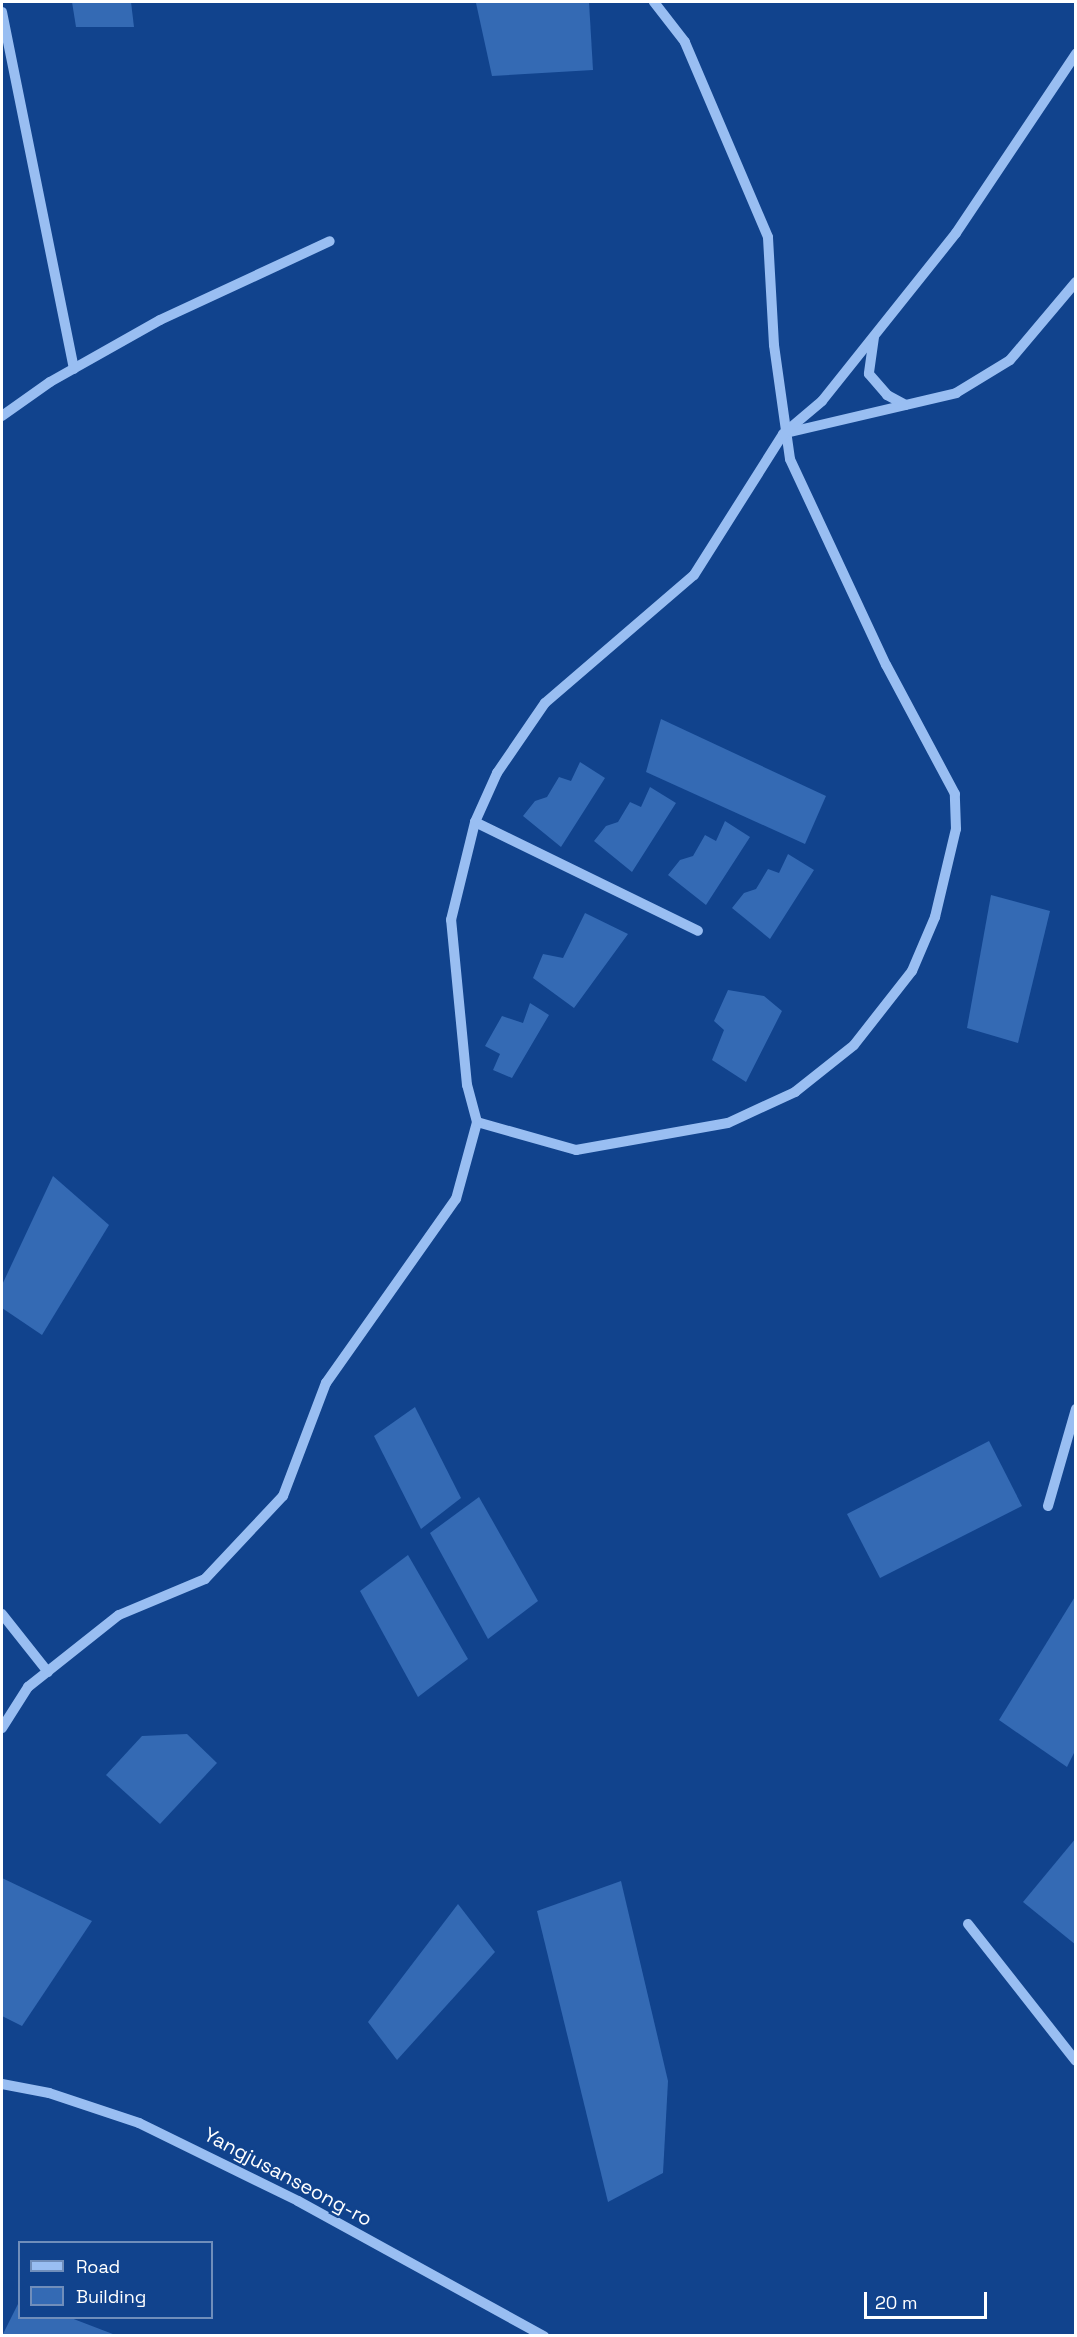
<!DOCTYPE html>
<html>
<head>
<meta charset="utf-8">
<style>
  body { margin:0 }
  #map { position:relative; width:1077px; height:2337px; overflow:hidden; background:#11438d; font-family:"Space Grotesk",sans-serif }
  div>[style] { position:absolute }
  [style*='--x'] { left:calc(var(--x)*1px); top:calc(var(--y)*1px); width:calc(var(--w)*1px); rotate:calc(var(--a)*1deg) }
  .building>* { inset:0; background:#346ab4 }
  .minor>* { height:10px; margin:-5px; padding:0 5px; transform-origin:5px; border-radius:5px; background:#99bef2 }
  span { translate:-50% -50%; white-space:nowrap; text-align:center; line-height:1.15; -webkit-text-stroke:5px #11438d; paint-order:stroke }
  .street-label { font-size:20px; color:#fff }
  .frame { position:absolute; inset:0; border:3px solid #fff; pointer-events:none }
  .legend { position:absolute; left:18px; top:2241px; width:195px; height:78px; box-sizing:border-box; background:#11438d; border:2px solid #708ebb; margin:0; padding:8px 10px; list-style:none; font-size:18px; color:#fff }
  .legend li { display:flex; align-items:center; gap:12px; height:30px }
  .legend b { width:30px; border:2px solid #708ebb }
  .scale { position:absolute; left:864px; top:2292px; width:123px; height:27px; box-sizing:border-box; border:3px solid #fff; border-top:0; padding-left:8px; font-size:18px; line-height:21px; white-space:nowrap; color:#fff; -webkit-text-stroke:4px #11438d; paint-order:stroke }
</style>
</head>
<body>
<div id="map">
  <div class="building">
    <i style="clip-path:polygon(72px 2px,131px 2px,134px 27px,76px 27px)"></i>
    <i style="clip-path:polygon(589px 2px,593px 70px,492px 76px,476px 3px)"></i>
    <i style="clip-path:polygon(661px 719px,826px 796px,805px 844px,646px 772px)"></i>
    <i style="clip-path:polygon(580px 762px,605px 778px,561px 847px,523px 816px,535px 801px,547px 797px,559px 777px,571px 781px)"></i>
    <i style="clip-path:polygon(650px 787px,676px 803px,632px 872px,594px 841px,606px 826px,618px 822px,630px 802px,641px 807px)"></i>
    <i style="clip-path:polygon(725px 821px,750px 837px,706px 905px,668px 875px,680px 860px,693px 856px,705px 835px,716px 841px)"></i>
    <i style="clip-path:polygon(788px 854px,814px 870px,770px 939px,732px 908px,744px 893px,756px 889px,768px 869px,779px 873px)"></i>
    <i style="clip-path:polygon(991px 895px,1050px 911px,1018px 1043px,967px 1028px)"></i>
    <i style="clip-path:polygon(585px 913px,628px 934px,574px 1008px,533px 978px,543px 954px,563px 958px)"></i>
    <i style="clip-path:polygon(728px 990px,764px 996px,782px 1011px,746px 1082px,712px 1060px,724px 1030px,714px 1021px)"></i>
    <i style="clip-path:polygon(530px 1003px,549px 1015px,512px 1078px,493px 1070px,500px 1054px,485px 1046px,502px 1016px,523px 1023px)"></i>
    <i style="clip-path:polygon(53px 1176px,109px 1225px,42px 1335px,2px 1308px,2px 1285px)"></i>
    <i style="clip-path:polygon(415px 1407px,461px 1498px,421px 1529px,374px 1436px)"></i>
    <i style="clip-path:polygon(989px 1441px,1022px 1506px,880px 1578px,847px 1514px)"></i>
    <i style="clip-path:polygon(479px 1497px,538px 1601px,488px 1639px,430px 1533px)"></i>
    <i style="clip-path:polygon(408px 1555px,468px 1659px,418px 1697px,360px 1591px)"></i>
    <i style="clip-path:polygon(1076px 1595px,1076px 1749px,1067px 1767px,999px 1720px)"></i>
    <i style="clip-path:polygon(187px 1734px,217px 1763px,160px 1824px,106px 1775px,142px 1736px)"></i>
    <i style="clip-path:polygon(1076px 1838px,1076px 1945px,1023px 1902px)"></i>
    <i style="clip-path:polygon(2px 1878px,92px 1921px,22px 2026px,2px 2016px)"></i>
    <i style="clip-path:polygon(621px 1881px,668px 2081px,663px 2173px,608px 2202px,537px 1911px)"></i>
    <i style="clip-path:polygon(458px 1904px,495px 1952px,397px 2060px,368px 2022px)"></i>
    <i style="clip-path:polygon(20px 2300px,20px 2318px,71px 2318px,118px 2336px,2px 2336px)"></i>
  </div>
  <div class="minor">
    <i style="--x:2;--y:12;--w:364;--a:78.6"></i>
    <i style="--x:874;--y:337;--w:37;--a:98"></i>
    <i style="--x:869;--y:374;--w:28;--a:49"></i>
    <i style="--x:887;--y:395;--w:21;--a:28"></i>
    <i style="--x:2;--y:416;--w:59;--a:-35.3"></i>
    <i style="--x:50;--y:382;--w:126;--a:-29.4"></i>
    <i style="--x:160;--y:320;--w:187;--a:-24.9"></i>
    <i style="--x:786;--y:433;--w:175;--a:-13.2"></i>
    <i style="--x:956;--y:393;--w:63;--a:-31.4"></i>
    <i style="--x:1010;--y:360;--w:102;--a:-49.8"></i>
    <i style="--x:475;--y:822;--w:248;--a:26"></i>
    <i style="--x:477;--y:1122;--w:103;--a:15.8"></i>
    <i style="--x:576;--y:1150;--w:154;--a:-10.1"></i>
    <i style="--x:728;--y:1123;--w:74;--a:-24.8"></i>
    <i style="--x:795;--y:1092;--w:75;--a:-38.5"></i>
    <i style="--x:854;--y:1045;--w:94;--a:-51.9"></i>
    <i style="--x:912;--y:971;--w:59;--a:-66.9"></i>
    <i style="--x:935;--y:917;--w:90;--a:-76.6"></i>
    <i style="--x:956;--y:829;--w:35;--a:-92"></i>
    <i style="--x:955;--y:794;--w:146;--a:-118.1"></i>
    <i style="--x:886;--y:665;--w:227;--a:-115"></i>
    <i style="--x:790;--y:459;--w:115;--a:-98"></i>
    <i style="--x:774;--y:345;--w:108;--a:-93.2"></i>
    <i style="--x:768;--y:237;--w:212;--a:-113.1"></i>
    <i style="--x:685;--y:42;--w:51;--a:-127.8"></i>
    <i style="--x:1048;--y:1506;--w:101;--a:-73.9"></i>
    <i style="--x:2;--y:1614;--w:74;--a:51.6"></i>
    <i style="--x:2;--y:1728;--w:49;--a:-57.6"></i>
    <i style="--x:28;--y:1687;--w:116;--a:-38.4"></i>
    <i style="--x:119;--y:1615;--w:93;--a:-22.7"></i>
    <i style="--x:205;--y:1579;--w:114;--a:-46.8"></i>
    <i style="--x:283;--y:1496;--w:121;--a:-69.2"></i>
    <i style="--x:326;--y:1383;--w:225;--a:-54.8"></i>
    <i style="--x:456;--y:1199;--w:80;--a:-74.7"></i>
    <i style="--x:477;--y:1122;--w:38;--a:-105"></i>
    <i style="--x:467;--y:1085;--w:166;--a:-95.5"></i>
    <i style="--x:451;--y:920;--w:101;--a:-76.2"></i>
    <i style="--x:475;--y:822;--w:54;--a:-65.8"></i>
    <i style="--x:497;--y:773;--w:85;--a:-55.6"></i>
    <i style="--x:545;--y:703;--w:196;--a:-40.7"></i>
    <i style="--x:694;--y:575;--w:167;--a:-57.7"></i>
    <i style="--x:783;--y:434;--w:51;--a:-40.2"></i>
    <i style="--x:822;--y:401;--w:215;--a:-51.4"></i>
    <i style="--x:956;--y:233;--w:216;--a:-56.2"></i>
    <i style="--x:968;--y:1924;--w:174;--a:51.8"></i>
    <i style="--x:2;--y:2084;--w:48;--a:10.8"></i>
    <i style="--x:49;--y:2093;--w:95;--a:18.4"></i>
    <i style="--x:139;--y:2123;--w:177;--a:26.1"></i>
    <i style="--x:298;--y:2201;--w:281;--a:28.8"></i>
  </div>
  <div class="street-label">
    <span style="left:288px;top:2177px;rotate:28deg">Yangjusanseong-ro</span>
  </div>
  <div class="frame"></div>
  <ul class="legend">
  <li><b style="height:8px;background:#99bef2"></b>Road</li>
  <li><b style="height:16px;background:#346ab4"></b>Building</li>
  </ul>
  <div class="scale">20 m</div>
</div>
</body>
</html>
